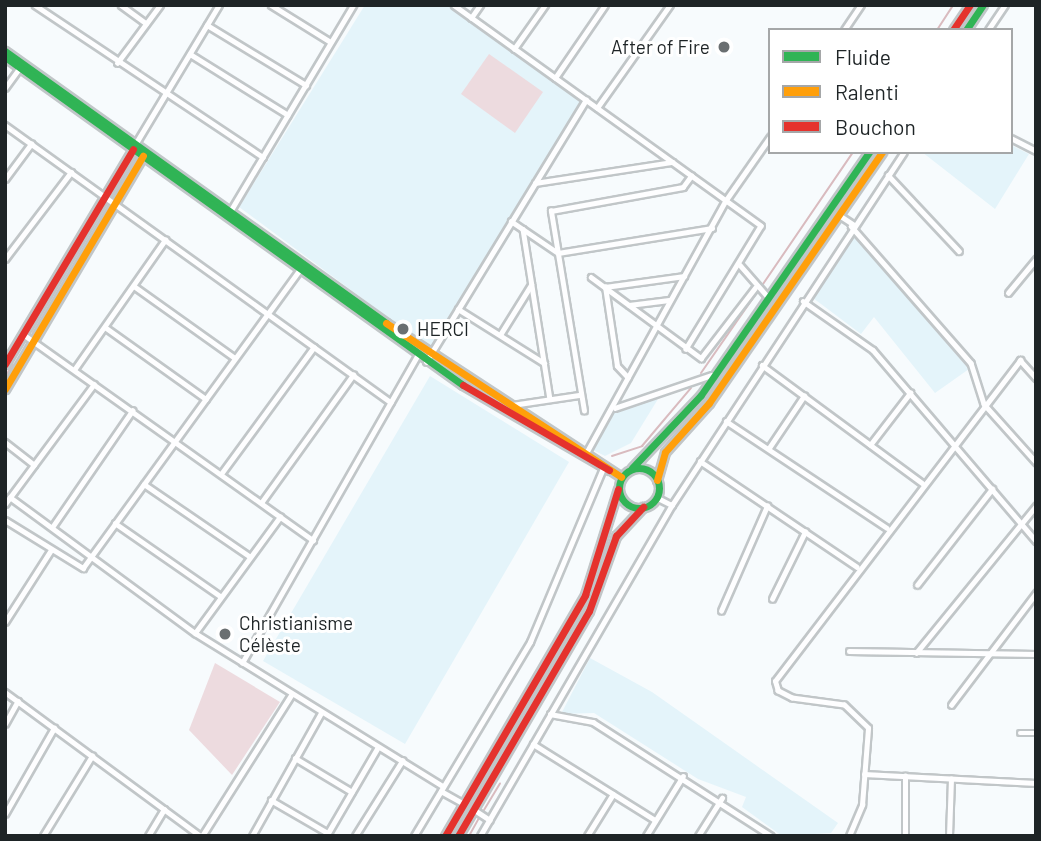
<!DOCTYPE html>
<html>
<head>
<meta charset="utf-8">
<style>
  body { margin:0 }
  #map { position:relative; width:1041px; height:841px; overflow:hidden; background:#f7fbfd; font-family:Barlow,sans-serif }
  div>[style] { position:absolute }
  [style*='--x'] { left:calc(var(--x)*1px); top:calc(var(--y)*1px); width:calc(var(--w)*1px); rotate:calc(var(--a)*1deg) }
  .built>* { inset:0; background:#e4f4fa }
  .green>* { inset:0; background:#eddbdf }
  .stream>* { height:2px; margin:-1px; padding:0 1px; transform-origin:1px; border-radius:1px; background:#d9bbbf }
  .roads { filter:drop-shadow(2px 0 #c1c6c8) drop-shadow(-2px 0 #c1c6c8) drop-shadow(0 2px #c1c6c8) drop-shadow(0 -2px #c1c6c8) }
  .street>* { height:4.5px; margin:-2.25px; padding:0 2.25px; transform-origin:2.25px; border-radius:2.25px; background:#fefeff }
  .fast>* { height:7px; margin:-3.5px; padding:0 3.5px; transform-origin:3.5px; border-radius:3.5px; background:#30b455 }
  .fast>.ring { margin:-3.5px; padding:0; box-sizing:content-box; background:none; border:7px solid #30b455; border-radius:50% }
  .slow>* { height:7px; margin:-3.5px; padding:0 3.5px; transform-origin:3.5px; border-radius:3.5px; background:#ff9f0a }
  .jam>* { height:7px; margin:-3.5px; padding:0 3.5px; transform-origin:3.5px; border-radius:3.5px; background:#e5322d }
  .dots>* { width:19px; height:19px; translate:-50% -50%; box-sizing:border-box; border:4px solid #fff; border-radius:50% }
  span { translate:-50% -50%; white-space:nowrap; text-align:center; line-height:1.15; -webkit-text-stroke:6px #fff; paint-order:stroke }
  .poi-label { font-size:19px; color:#1e2426 }
  .right { translate:-100% -50%; text-align:right }
  .left { translate:0 -50%; text-align:left }
  .frame { position:absolute; inset:0; border:7px solid #1e2426; pointer-events:none }
  .legend { position:absolute; left:768px; top:28px; width:245px; height:126px; box-sizing:border-box; background:#fff; border:2px solid #a5a7a8; margin:0; padding:9px 12px; list-style:none; font-size:21px; color:#1e2426 }
  .legend li { display:flex; align-items:center; gap:14px; height:35px }
  .legend b { width:35px; border:2px solid #a5a7a8 }
</style>
</head>
<body>
<div id="map">
  <div class="built">
    <i style="clip-path:polygon(365px 5px,448px 5px,582px 102px,432px 350px,239px 207px)"></i>
    <i style="clip-path:polygon(1011px 145px,1029px 154px,995px 209px,922px 152px,1011px 152px)"></i>
    <i style="clip-path:polygon(853px 235px,969px 369px,935px 393px,874px 317px,861px 334px,813px 298px)"></i>
    <i style="clip-path:polygon(430px 376px,569px 462px,405px 744px,263px 661px)"></i>
    <i style="clip-path:polygon(658px 399px,631px 443px,605px 456px,591px 449px,616px 409px)"></i>
    <i style="clip-path:polygon(590px 658px,652px 692px,838px 823px,831px 833px,782px 836px,742px 807px,746px 797px,698px 779px,594px 713px,561px 714px)"></i>
  </div>
  <div class="green">
    <i style="clip-path:polygon(489px 54px,543px 92px,515px 133px,461px 94px)"></i>
    <i style="clip-path:polygon(215px 663px,280px 702px,232px 775px,189px 730px)"></i>
  </div>
  <div class="stream">
    <i style="--x:937;--y:30;--w:30;--a:-57"></i>
    <i style="--x:113;--y:194;--w:35;--a:-59"></i>
    <i style="--x:761;--y:287;--w:163;--a:-55.7"></i>
    <i style="--x:32;--y:331;--w:140;--a:-59.6"></i>
    <i style="--x:701;--y:373;--w:95;--a:-55.3"></i>
    <i style="--x:5;--y:377;--w:15;--a:-58"></i>
    <i style="--x:612;--y:456;--w:32;--a:-18"></i>
    <i style="--x:642;--y:446;--w:76;--a:-49.8"></i>
    <i style="--x:484;--y:810;--w:31;--a:-59"></i>
    <i style="--x:469;--y:836;--w:21;--a:-61"></i>
  </div>
  <div class="roads">
    <div class="street">
      <i style="--x:35;--y:5;--w:274;--a:33.7"></i>
      <i style="--x:121;--y:5;--w:31;--a:36"></i>
      <i style="--x:271;--y:5;--w:70;--a:31.7"></i>
      <i style="--x:454;--y:5;--w:378;--a:35.7"></i>
      <i style="--x:761;--y:226;--w:144;--a:121.4"></i>
      <i style="--x:471;--y:18;--w:16;--a:-55"></i>
      <i style="--x:207;--y:25;--w:116;--a:31.2"></i>
      <i style="--x:844;--y:30;--w:30;--a:-56"></i>
      <i style="--x:988;--y:30;--w:30;--a:-56"></i>
      <i style="--x:514;--y:49;--w:54;--a:-54.8"></i>
      <i style="--x:190;--y:54;--w:115;--a:31.9"></i>
      <i style="--x:117;--y:63;--w:72;--a:-53.4"></i>
      <i style="--x:555;--y:78;--w:88;--a:-55.6"></i>
      <i style="--x:5;--y:88;--w:27;--a:-54"></i>
      <i style="--x:597;--y:108;--w:126;--a:-54.7"></i>
      <i style="--x:5;--y:125;--w:475;--a:35.7"></i>
      <i style="--x:1011;--y:138;--w:28;--a:27"></i>
      <i style="--x:136;--y:143;--w:161;--a:-59"></i>
      <i style="--x:888;--y:175;--w:104;--a:46.9"></i>
      <i style="--x:5;--y:179;--w:44;--a:-53.4"></i>
      <i style="--x:535;--y:183;--w:139;--a:-8.7"></i>
      <i style="--x:231;--y:210;--w:239;--a:-59.2"></i>
      <i style="--x:839;--y:215;--w:17;--a:33"></i>
      <i style="--x:511;--y:221;--w:57;--a:34.2"></i>
      <i style="--x:558;--y:253;--w:156;--a:-9.2"></i>
      <i style="--x:851;--y:226;--w:182;--a:48.8"></i>
      <i style="--x:971;--y:363;--w:43;--a:72.4"></i>
      <i style="--x:984;--y:404;--w:78;--a:48.1"></i>
      <i style="--x:523;--y:229;--w:172;--a:81"></i>
      <i style="--x:5;--y:259;--w:109;--a:-52.8"></i>
      <i style="--x:740;--y:265;--w:43;--a:48.8"></i>
      <i style="--x:591;--y:277;--w:137;--a:36.4"></i>
      <i style="--x:701;--y:358;--w:88;--a:-52.4"></i>
      <i style="--x:134;--y:286;--w:124;--a:35.5"></i>
      <i style="--x:1008;--y:293;--w:44;--a:-50.5"></i>
      <i style="--x:803;--y:301;--w:85;--a:35"></i>
      <i style="--x:873;--y:350;--w:251;--a:49.5"></i>
      <i style="--x:629;--y:305;--w:40;--a:-7.1"></i>
      <i style="--x:458;--y:309;--w:102;--a:32.1"></i>
      <i style="--x:105;--y:327;--w:124;--a:35.5"></i>
      <i style="--x:23;--y:334;--w:356;--a:35.4"></i>
      <i style="--x:500;--y:335;--w:59;--a:-58.2"></i>
      <i style="--x:426;--y:362;--w:307;--a:-58.6"></i>
      <i style="--x:762;--y:365;--w:199;--a:36.4"></i>
      <i style="--x:74;--y:370;--w:159;--a:-55"></i>
      <i style="--x:628;--y:378;--w:16;--a:-133"></i>
      <i style="--x:617;--y:366;--w:80;--a:-98.6"></i>
      <i style="--x:605;--y:287;--w:80;--a:-7.9"></i>
      <i style="--x:512;--y:405;--w:69;--a:-8.4"></i>
      <i style="--x:615;--y:408;--w:102;--a:-18.8"></i>
      <i style="--x:584;--y:411;--w:203;--a:-99.4"></i>
      <i style="--x:551;--y:211;--w:134;--a:-10.3"></i>
      <i style="--x:683;--y:187;--w:14;--a:-54"></i>
      <i style="--x:726;--y:421;--w:193;--a:33.6"></i>
      <i style="--x:5;--y:442;--w:37;--a:38"></i>
      <i style="--x:870;--y:445;--w:66;--a:-52.4"></i>
      <i style="--x:769;--y:448;--w:63;--a:-56.1"></i>
      <i style="--x:585;--y:455;--w:291;--a:-61.1"></i>
      <i style="--x:726;--y:200;--w:77;--a:-55.1"></i>
      <i style="--x:700;--y:461;--w:189;--a:34"></i>
      <i style="--x:221;--y:474;--w:157;--a:-53.8"></i>
      <i style="--x:144;--y:484;--w:127;--a:34.4"></i>
      <i style="--x:10;--y:497;--w:230;--a:36.3"></i>
      <i style="--x:195;--y:633;--w:291;--a:31.7"></i>
      <i style="--x:656;--y:497;--w:18;--a:27"></i>
      <i style="--x:261;--y:503;--w:158;--a:-54.3"></i>
      <i style="--x:5;--y:504;--w:149;--a:-53.4"></i>
      <i style="--x:5;--y:520;--w:92;--a:31.6"></i>
      <i style="--x:83;--y:568;--w:369;--a:-54"></i>
      <i style="--x:115;--y:523;--w:128;--a:34.8"></i>
      <i style="--x:53;--y:526;--w:140;--a:-55.5"></i>
      <i style="--x:917;--y:585;--w:122;--a:-52"></i>
      <i style="--x:772;--y:599;--w:75;--a:-63.8"></i>
      <i style="--x:721;--y:611;--w:115;--a:-66.3"></i>
      <i style="--x:5;--y:622;--w:85;--a:-57.4"></i>
      <i style="--x:195;--y:633;--w:144;--a:-53.8"></i>
      <i style="--x:849;--y:651;--w:187;--a:0.9"></i>
      <i style="--x:916;--y:653;--w:190;--a:-50.8"></i>
      <i style="--x:242;--y:663;--w:356;--a:-60.3"></i>
      <i style="--x:5;--y:692;--w:242;--a:36.4"></i>
      <i style="--x:951;--y:705;--w:141;--a:-52.8"></i>
      <i style="--x:550;--y:714;--w:44;--a:10.5"></i>
      <i style="--x:593;--y:722;--w:211;--a:32.6"></i>
      <i style="--x:5;--y:724;--w:26;--a:-61"></i>
      <i style="--x:1020;--y:733;--w:16;--a:0"></i>
      <i style="--x:533;--y:744;--w:144;--a:31.9"></i>
      <i style="--x:295;--y:758;--w:66;--a:30.8"></i>
      <i style="--x:864;--y:774;--w:172;--a:3"></i>
      <i style="--x:441;--y:791;--w:26;--a:29"></i>
      <i style="--x:271;--y:800;--w:66;--a:30.1"></i>
      <i style="--x:328;--y:833;--w:99;--a:-59.8"></i>
      <i style="--x:473;--y:809;--w:20;--a:33"></i>
      <i style="--x:5;--y:814;--w:99;--a:-60.3"></i>
      <i style="--x:43;--y:836;--w:94;--a:-58.5"></i>
      <i style="--x:148;--y:836;--w:31;--a:-59"></i>
      <i style="--x:202;--y:836;--w:167;--a:-57.7"></i>
      <i style="--x:252;--y:836;--w:141;--a:-60.7"></i>
      <i style="--x:355;--y:836;--w:89;--a:-57.9"></i>
      <i style="--x:414;--y:836;--w:226;--a:-59.1"></i>
      <i style="--x:530;--y:642;--w:186;--a:-67.2"></i>
      <i style="--x:480;--y:836;--w:383;--a:-59.9"></i>
      <i style="--x:672;--y:505;--w:422;--a:-56.7"></i>
      <i style="--x:587;--y:836;--w:49;--a:-58.2"></i>
      <i style="--x:646;--y:836;--w:70;--a:-58.3"></i>
      <i style="--x:698;--y:836;--w:45;--a:-57.7"></i>
      <i style="--x:849;--y:836;--w:34;--a:-67"></i>
      <i style="--x:862;--y:805;--w:77;--a:-85.5"></i>
      <i style="--x:868;--y:728;--w:33;--a:-136"></i>
      <i style="--x:844;--y:705;--w:52;--a:-172.3"></i>
      <i style="--x:792;--y:698;--w:16;--a:-153"></i>
      <i style="--x:778;--y:691;--w:10;--a:-107"></i>
      <i style="--x:775;--y:681;--w:404;--a:-52.6"></i>
      <i style="--x:1020;--y:360;--w:24;--a:48"></i>
      <i style="--x:905;--y:836;--w:60;--a:-90"></i>
      <i style="--x:949;--y:836;--w:57;--a:-88"></i>
    </div>
    <div class="fast">
      <i style="--x:966;--y:30;--w:30;--a:-56"></i>
      <i style="--x:5;--y:51;--w:468;--a:35.5"></i>
      <i style="--x:5;--y:57;--w:563;--a:35.61"></i>
      <i class="ring" style="left:619px;top:468px;width:33px;height:33px"></i>
      <i style="--x:632;--y:468;--w:100;--a:-46.6"></i>
      <i style="--x:701;--y:395;--w:295;--a:-55.3"></i>
    </div>
    <div class="slow">
      <i style="--x:386;--y:323;--w:281;--a:33.2"></i>
      <i style="--x:5;--y:389;--w:271;--a:-59.4"></i>
      <i style="--x:657;--y:480;--w:29;--a:-74"></i>
      <i style="--x:665;--y:452;--w:66;--a:-48.1"></i>
      <i style="--x:709;--y:403;--w:305;--a:-55.4"></i>
    </div>
    <div class="jam">
      <i style="--x:953;--y:30;--w:30;--a:-56"></i>
      <i style="--x:5;--y:364;--w:250;--a:-59.2"></i>
      <i style="--x:463;--y:385;--w:169;--a:30.2"></i>
      <i style="--x:445;--y:836;--w:279;--a:-59.8"></i>
      <i style="--x:585;--y:595;--w:111;--a:-72.7"></i>
      <i style="--x:458;--y:836;--w:260;--a:-59.8"></i>
      <i style="--x:589;--y:611;--w:80;--a:-70.2"></i>
      <i style="--x:616;--y:536;--w:40;--a:-47"></i>
    </div>
  </div>
  <div class="dots">
    <i style="left:724px;top:47px;background:#6a6f71"></i>
    <i style="left:403px;top:329px;background:#6a6f71"></i>
    <i style="left:225px;top:634px;background:#6a6f71"></i>
  </div>
  <div class="poi-label">
    <span class="right" style="left:710px;top:47px">After of Fire</span>
    <span class="left" style="left:417px;top:329px">HERCI</span>
    <span class="left" style="left:239px;top:634px">Christianisme<br>Célèste</span>
  </div>
  <div class="frame"></div>
  <ul class="legend">
  <li><b style="height:9px;background:#30b455"></b>Fluide</li>
  <li><b style="height:9px;background:#ff9f0a"></b>Ralenti</li>
  <li><b style="height:9px;background:#e5322d"></b>Bouchon</li>
  </ul>
</div>
</body>
</html>
